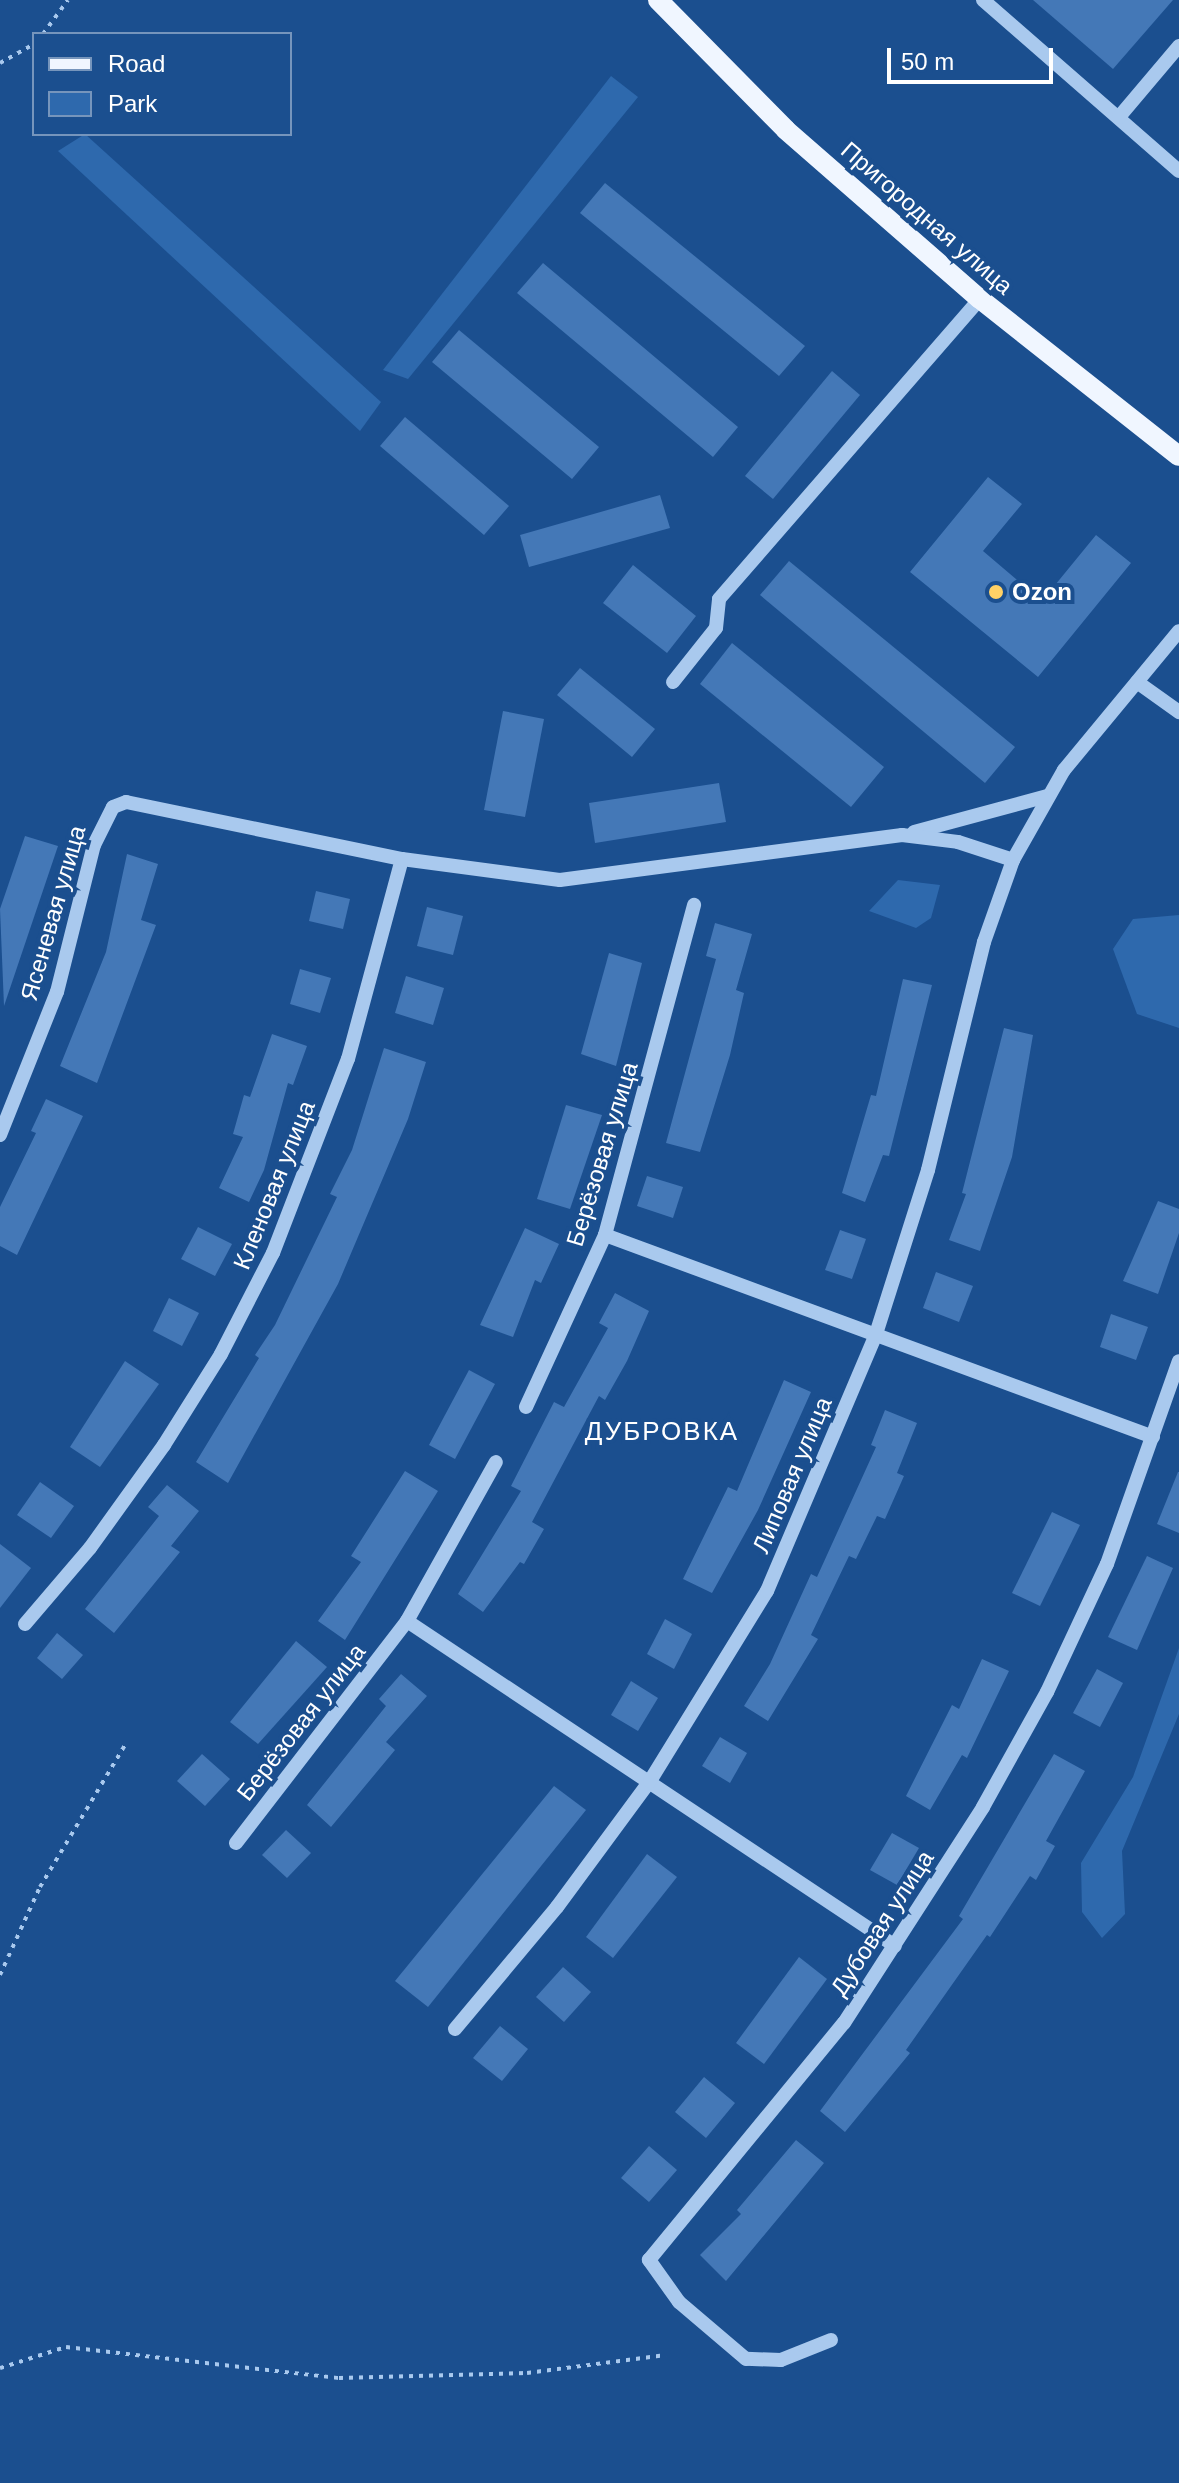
<!DOCTYPE html>
<html>
<head>
<meta charset="utf-8">
<style>
  body { margin:0 }
  #map { position:relative; width:1179px; height:2483px; overflow:hidden; background:#1b4f8f; font-family:Arial,sans-serif }
  div>[style] { position:absolute }
  [style*='--x'] { left:calc(var(--x)*1px); top:calc(var(--y)*1px); width:calc(var(--w)*1px); rotate:calc(var(--a)*1deg) }
  .green>* { inset:0; background:#2e69ad }
  .building>* { inset:0; background:#4478b7 }
  .path>* { height:4px; margin-top:-2px; transform-origin:0; background:repeating-linear-gradient(90deg,#a9c9ee 0 4px,transparent 0 10px) }
  .minor>* { height:14px; margin:-7px; padding:0 7px; transform-origin:7px; border-radius:7px; background:#a9c9ee }
  .major>* { height:20px; margin:-10px; padding:0 10px; transform-origin:10px; border-radius:10px; background:#f0f6ff }
  .dots>* { width:22px; height:22px; translate:-50% -50%; box-sizing:border-box; border:4px solid #1b4f8f; border-radius:50% }
  span { translate:-50% -50%; white-space:nowrap; text-align:center; line-height:1.15; -webkit-text-stroke:8px #1b4f8f; paint-order:stroke }
  .street-label { font-size:24px; color:#fff }
  .poi-label { font-size:24px; color:#fff; font-weight:700 }
  .left { translate:0 -50%; text-align:left }
  .neighbourhood-label { font-size:26px; color:#fff; letter-spacing:2px }
  .legend { position:absolute; left:32px; top:32px; width:260px; height:104px; box-sizing:border-box; background:#1b4f8f; border:2px solid #7695bc; margin:0; padding:10px 14px; list-style:none; font-size:24px; color:#fff }
  .legend li { display:flex; align-items:center; gap:16px; height:40px }
  .legend b { width:40px; border:2px solid #7695bc }
  .scale { position:absolute; left:887px; top:48px; width:166px; height:36px; box-sizing:border-box; border:4px solid #fff; border-top:0; padding-left:10px; font-size:24px; line-height:28px; white-space:nowrap; color:#fff; -webkit-text-stroke:6px #1b4f8f; paint-order:stroke }
</style>
</head>
<body>
<div id="map">
  <div class="green">
    <i style="clip-path:polygon(611px 76px,638px 97px,408px 379px,383px 370px)"></i>
    <i style="clip-path:polygon(85px 134px,381px 402px,360px 431px,58px 151px)"></i>
    <i style="clip-path:polygon(898px 880px,940px 885px,931px 918px,916px 928px,869px 911px)"></i>
    <i style="clip-path:polygon(1179px 915px,1179px 1028px,1137px 1014px,1113px 949px,1133px 919px)"></i>
    <i style="clip-path:polygon(1179px 1648px,1179px 1714px,1122px 1851px,1125px 1914px,1102px 1938px,1082px 1912px,1081px 1863px,1133px 1777px)"></i>
  </div>
  <div class="building">
    <i style="clip-path:polygon(1033px 0,1173px 0,1113px 69px)"></i>
    <i style="clip-path:polygon(605px 183px,805px 346px,779px 376px,580px 213px)"></i>
    <i style="clip-path:polygon(543px 263px,738px 427px,713px 457px,517px 293px)"></i>
    <i style="clip-path:polygon(459px 330px,599px 447px,572px 479px,432px 362px)"></i>
    <i style="clip-path:polygon(832px 371px,860px 395px,773px 499px,745px 476px)"></i>
    <i style="clip-path:polygon(405px 417px,509px 506px,484px 535px,380px 446px)"></i>
    <i style="clip-path:polygon(988px 477px,1022px 504px,983px 551px,1042px 601px,1096px 535px,1131px 563px,1038px 677px,910px 572px)"></i>
    <i style="clip-path:polygon(660px 495px,670px 528px,529px 567px,520px 535px)"></i>
    <i style="clip-path:polygon(789px 561px,1015px 747px,985px 783px,760px 595px)"></i>
    <i style="clip-path:polygon(633px 565px,696px 616px,667px 653px,603px 603px)"></i>
    <i style="clip-path:polygon(732px 643px,884px 767px,851px 807px,700px 684px)"></i>
    <i style="clip-path:polygon(580px 668px,655px 729px,632px 757px,557px 695px)"></i>
    <i style="clip-path:polygon(503px 711px,544px 719px,525px 817px,484px 810px)"></i>
    <i style="clip-path:polygon(719px 783px,726px 822px,595px 843px,589px 803px)"></i>
    <i style="clip-path:polygon(25px 836px,58px 846px,4px 1006px,0 909px)"></i>
    <i style="clip-path:polygon(127px 854px,158px 864px,141px 920px,156px 925px,97px 1083px,60px 1066px,106px 952px)"></i>
    <i style="clip-path:polygon(316px 891px,350px 899px,343px 929px,309px 921px)"></i>
    <i style="clip-path:polygon(427px 907px,463px 916px,453px 955px,417px 946px)"></i>
    <i style="clip-path:polygon(715px 923px,752px 934px,736px 990px,744px 993px,730px 1055px,700px 1152px,666px 1143px,716px 959px,706px 956px)"></i>
    <i style="clip-path:polygon(609px 953px,642px 963px,616px 1066px,581px 1054px)"></i>
    <i style="clip-path:polygon(300px 969px,331px 978px,320px 1013px,290px 1004px)"></i>
    <i style="clip-path:polygon(406px 976px,444px 988px,433px 1025px,395px 1013px)"></i>
    <i style="clip-path:polygon(903px 979px,932px 985px,889px 1156px,883px 1155px,865px 1202px,842px 1193px,871px 1095px,876px 1096px)"></i>
    <i style="clip-path:polygon(1004px 1028px,1033px 1035px,1012px 1157px,980px 1251px,949px 1240px,966px 1194px,962px 1193px)"></i>
    <i style="clip-path:polygon(272px 1034px,307px 1046px,293px 1085px,288px 1083px,264px 1170px,249px 1202px,219px 1188px,243px 1137px,233px 1134px,244px 1095px,250px 1097px)"></i>
    <i style="clip-path:polygon(384px 1048px,426px 1062px,408px 1119px,338px 1284px,228px 1483px,196px 1462px,259px 1358px,255px 1355px,275px 1325px,337px 1197px,330px 1194px,352px 1150px)"></i>
    <i style="clip-path:polygon(46px 1099px,83px 1116px,17px 1255px,0 1246px,0 1207px,36px 1133px,31px 1131px)"></i>
    <i style="clip-path:polygon(566px 1105px,602px 1115px,570px 1209px,537px 1199px)"></i>
    <i style="clip-path:polygon(647px 1176px,683px 1187px,673px 1218px,637px 1206px)"></i>
    <i style="clip-path:polygon(1158px 1201px,1179px 1209px,1179px 1233px,1158px 1294px,1123px 1281px)"></i>
    <i style="clip-path:polygon(198px 1227px,232px 1244px,215px 1276px,181px 1259px)"></i>
    <i style="clip-path:polygon(525px 1228px,559px 1244px,541px 1283px,535px 1280px,513px 1337px,480px 1325px)"></i>
    <i style="clip-path:polygon(840px 1230px,866px 1239px,852px 1279px,825px 1270px)"></i>
    <i style="clip-path:polygon(936px 1272px,973px 1286px,959px 1322px,923px 1308px)"></i>
    <i style="clip-path:polygon(615px 1293px,649px 1311px,627px 1361px,605px 1400px,599px 1396px,532px 1522px,544px 1529px,524px 1564px,520px 1562px,483px 1612px,458px 1594px,521px 1491px,511px 1486px,554px 1402px,564px 1407px,608px 1328px,599px 1323px)"></i>
    <i style="clip-path:polygon(169px 1298px,199px 1313px,182px 1346px,153px 1331px)"></i>
    <i style="clip-path:polygon(1111px 1314px,1148px 1327px,1136px 1360px,1100px 1347px)"></i>
    <i style="clip-path:polygon(125px 1361px,159px 1384px,100px 1467px,70px 1447px)"></i>
    <i style="clip-path:polygon(469px 1370px,495px 1384px,455px 1459px,429px 1445px)"></i>
    <i style="clip-path:polygon(784px 1380px,811px 1392px,758px 1510px,712px 1593px,683px 1579px,728px 1487px,737px 1491px)"></i>
    <i style="clip-path:polygon(885px 1410px,917px 1423px,897px 1473px,904px 1476px,885px 1519px,877px 1516px,856px 1559px,849px 1556px,811px 1635px,818px 1639px,768px 1721px,744px 1706px,770px 1664px,811px 1574px,817px 1577px,876px 1447px,871px 1445px)"></i>
    <i style="clip-path:polygon(405px 1471px,438px 1491px,345px 1640px,318px 1621px,361px 1562px,351px 1556px)"></i>
    <i style="clip-path:polygon(1178px 1472px,1179px 1472px,1179px 1533px,1157px 1524px)"></i>
    <i style="clip-path:polygon(40px 1482px,74px 1506px,51px 1538px,17px 1515px)"></i>
    <i style="clip-path:polygon(167px 1485px,199px 1511px,171px 1546px,180px 1552px,114px 1633px,85px 1609px,159px 1516px,148px 1507px)"></i>
    <i style="clip-path:polygon(1052px 1512px,1080px 1525px,1040px 1606px,1012px 1593px)"></i>
    <i style="clip-path:polygon(0 1544px,31px 1568px,0 1608px)"></i>
    <i style="clip-path:polygon(1147px 1556px,1173px 1568px,1137px 1650px,1108px 1637px)"></i>
    <i style="clip-path:polygon(665px 1619px,692px 1634px,674px 1669px,647px 1654px)"></i>
    <i style="clip-path:polygon(57px 1633px,83px 1655px,62px 1679px,37px 1658px)"></i>
    <i style="clip-path:polygon(296px 1641px,327px 1667px,258px 1744px,230px 1722px)"></i>
    <i style="clip-path:polygon(982px 1659px,1009px 1671px,967px 1758px,962px 1755px,930px 1810px,906px 1796px,952px 1705px,959px 1709px)"></i>
    <i style="clip-path:polygon(1097px 1669px,1123px 1683px,1100px 1727px,1073px 1713px)"></i>
    <i style="clip-path:polygon(401px 1674px,427px 1696px,386px 1742px,395px 1750px,331px 1827px,307px 1805px,386px 1706px,379px 1699px)"></i>
    <i style="clip-path:polygon(631px 1681px,658px 1698px,638px 1731px,611px 1715px)"></i>
    <i style="clip-path:polygon(720px 1737px,747px 1753px,730px 1783px,702px 1766px)"></i>
    <i style="clip-path:polygon(202px 1754px,230px 1779px,205px 1806px,177px 1781px)"></i>
    <i style="clip-path:polygon(1054px 1754px,1085px 1771px,1046px 1841px,1055px 1846px,1036px 1880px,1030px 1876px,990px 1937px,987px 1935px,906px 2050px,910px 2053px,845px 2132px,820px 2111px,963px 1919px,959px 1916px)"></i>
    <i style="clip-path:polygon(554px 1786px,586px 1810px,428px 2007px,395px 1981px)"></i>
    <i style="clip-path:polygon(286px 1830px,311px 1853px,287px 1878px,262px 1855px)"></i>
    <i style="clip-path:polygon(892px 1833px,919px 1848px,897px 1885px,870px 1870px)"></i>
    <i style="clip-path:polygon(647px 1854px,677px 1877px,613px 1958px,586px 1937px)"></i>
    <i style="clip-path:polygon(799px 1957px,827px 1979px,764px 2064px,736px 2043px)"></i>
    <i style="clip-path:polygon(563px 1967px,591px 1992px,564px 2022px,536px 1997px)"></i>
    <i style="clip-path:polygon(500px 2026px,528px 2049px,502px 2081px,473px 2058px)"></i>
    <i style="clip-path:polygon(704px 2077px,735px 2103px,706px 2138px,675px 2112px)"></i>
    <i style="clip-path:polygon(796px 2140px,824px 2163px,726px 2281px,700px 2255px,741px 2214px,737px 2210px)"></i>
    <i style="clip-path:polygon(649px 2146px,677px 2170px,649px 2202px,621px 2178px)"></i>
  </div>
  <div class="path">
    <i style="--x:43;--y:34;--w:42;--a:-53.7"></i>
    <i style="--x:0;--y:63;--w:39;--a:-29"></i>
    <i style="--x:0;--y:1975;--w:97;--a:-65.6"></i>
    <i style="--x:40;--y:1887;--w:165;--a:-59.1"></i>
    <i style="--x:0;--y:2368;--w:69;--a:-17.7"></i>
    <i style="--x:66;--y:2347;--w:275;--a:6.5"></i>
    <i style="--x:339;--y:2378;--w:188;--a:-1.5"></i>
    <i style="--x:527;--y:2373;--w:140;--a:-7.4"></i>
  </div>
  <div class="minor">
    <i style="--x:983;--y:0;--w:260;--a:41.1"></i>
    <i style="--x:1119;--y:117;--w:93;--a:-49.8"></i>
    <i style="--x:673;--y:682;--w:69;--a:-51.5"></i>
    <i style="--x:716;--y:628;--w:29;--a:-84"></i>
    <i style="--x:719;--y:599;--w:398;--a:-49"></i>
    <i style="--x:1137;--y:682;--w:52;--a:35.5"></i>
    <i style="--x:914;--y:832;--w:138;--a:-15.1"></i>
    <i style="--x:0;--y:1135;--w:154;--a:-68.3"></i>
    <i style="--x:57;--y:992;--w:152;--a:-75.9"></i>
    <i style="--x:94;--y:845;--w:42;--a:-63.4"></i>
    <i style="--x:113;--y:807;--w:14;--a:-21"></i>
    <i style="--x:126;--y:802;--w:282;--a:11.7"></i>
    <i style="--x:605;--y:1235;--w:584;--a:20.23"></i>
    <i style="--x:526;--y:1407;--w:189;--a:-65.3"></i>
    <i style="--x:605;--y:1235;--w:342;--a:-74.9"></i>
    <i style="--x:407;--y:1621;--w:586;--a:33.66"></i>
    <i style="--x:25;--y:1624;--w:100;--a:-49.5"></i>
    <i style="--x:90;--y:1548;--w:127;--a:-54.3"></i>
    <i style="--x:164;--y:1445;--w:107;--a:-57.9"></i>
    <i style="--x:221;--y:1354;--w:114;--a:-62.8"></i>
    <i style="--x:273;--y:1253;--w:208;--a:-68.9"></i>
    <i style="--x:348;--y:1059;--w:207;--a:-74.9"></i>
    <i style="--x:402;--y:859;--w:159;--a:7.6"></i>
    <i style="--x:560;--y:880;--w:345;--a:-7.5"></i>
    <i style="--x:902;--y:835;--w:56;--a:7.1"></i>
    <i style="--x:958;--y:842;--w:58;--a:18.1"></i>
    <i style="--x:236;--y:1843;--w:280;--a:-52.4"></i>
    <i style="--x:407;--y:1621;--w:182;--a:-60.8"></i>
    <i style="--x:455;--y:2029;--w:159;--a:-50.1"></i>
    <i style="--x:557;--y:1907;--w:157;--a:-53.6"></i>
    <i style="--x:650;--y:1781;--w:223;--a:-58.4"></i>
    <i style="--x:767;--y:1591;--w:279;--a:-67"></i>
    <i style="--x:876;--y:1334;--w:172;--a:-72.4"></i>
    <i style="--x:928;--y:1170;--w:235;--a:-76.2"></i>
    <i style="--x:984;--y:942;--w:87;--a:-70.5"></i>
    <i style="--x:1013;--y:860;--w:103;--a:-60.5"></i>
    <i style="--x:1064;--y:770;--w:180;--a:-50.4"></i>
    <i style="--x:831;--y:2340;--w:54;--a:158.2"></i>
    <i style="--x:781;--y:2360;--w:35;--a:-178"></i>
    <i style="--x:746;--y:2359;--w:88;--a:-139.6"></i>
    <i style="--x:679;--y:2302;--w:52;--a:-125.5"></i>
    <i style="--x:649;--y:2260;--w:307;--a:-50.6"></i>
    <i style="--x:844;--y:2023;--w:257;--a:-57.2"></i>
    <i style="--x:983;--y:1807;--w:132;--a:-60.9"></i>
    <i style="--x:1047;--y:1692;--w:141;--a:-64.9"></i>
    <i style="--x:1107;--y:1564;--w:215;--a:-70.5"></i>
  </div>
  <div class="major">
    <i style="--x:658;--y:0;--w:182;--a:45.4"></i>
    <i style="--x:786;--y:130;--w:257;--a:41.1"></i>
    <i style="--x:980;--y:299;--w:253;--a:38.3"></i>
  </div>
  <div class="dots">
    <i style="left:996px;top:592px;background:#ffd166"></i>
  </div>
  <div class="street-label">
    <span style="left:927px;top:218px;rotate:41deg">Пригородная улица</span>
    <span style="left:53px;top:913px;rotate:-74deg">Ясеневая улица</span>
    <span style="left:602px;top:1154px;rotate:-73deg">Берёзовая улица</span>
    <span style="left:274px;top:1185px;rotate:-68deg">Кленовая улица</span>
    <span style="left:792px;top:1475px;rotate:-67deg">Липовая улица</span>
    <span style="left:301px;top:1722px;rotate:-52deg">Берёзовая улица</span>
    <span style="left:882px;top:1923px;rotate:-57deg">Дубовая улица</span>
  </div>
  <div class="poi-label">
    <span class="left" style="left:1012px;top:592px">Ozon</span>
  </div>
  <div class="neighbourhood-label">
    <span style="left:662px;top:1432px">ДУБРОВКА</span>
  </div>
  <ul class="legend">
  <li><b style="height:10px;background:#f0f6ff"></b>Road</li>
  <li><b style="height:22px;background:#2e69ad"></b>Park</li>
  </ul>
  <div class="scale">50 m</div>
</div>
</body>
</html>
